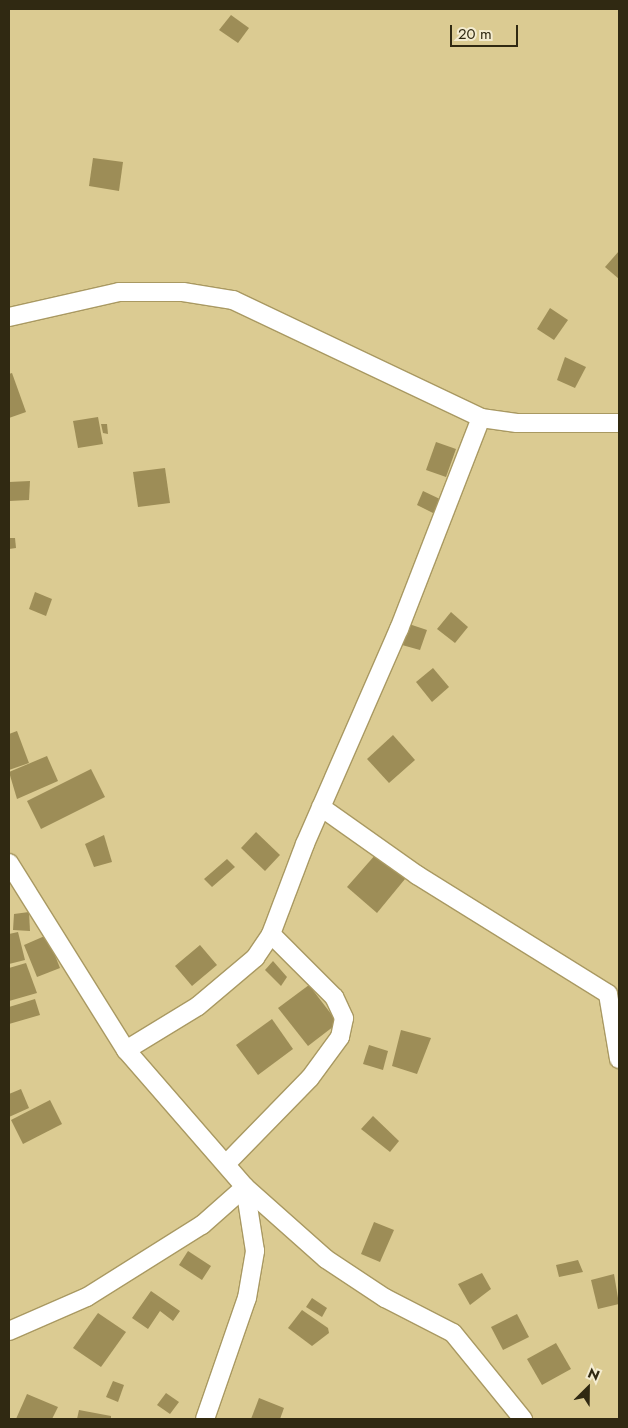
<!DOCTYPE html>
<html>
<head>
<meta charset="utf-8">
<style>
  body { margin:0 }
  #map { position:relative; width:628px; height:1428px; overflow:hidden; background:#dbcb92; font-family:Jost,sans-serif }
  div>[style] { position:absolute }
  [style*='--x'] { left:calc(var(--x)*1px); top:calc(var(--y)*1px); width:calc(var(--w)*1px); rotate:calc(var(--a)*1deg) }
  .building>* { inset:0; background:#9d8d57 }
  .roads { filter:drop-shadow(1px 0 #a99962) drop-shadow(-1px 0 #a99962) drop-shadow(0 1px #a99962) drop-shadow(0 -1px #a99962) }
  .street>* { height:18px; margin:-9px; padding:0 9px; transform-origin:9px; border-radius:9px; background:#fff }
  span { translate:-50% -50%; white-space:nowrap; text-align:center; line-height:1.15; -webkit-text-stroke:5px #f4ecd0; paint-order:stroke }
  .frame { position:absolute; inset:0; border:10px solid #302912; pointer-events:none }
  .north { position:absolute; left:563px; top:1363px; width:50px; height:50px; -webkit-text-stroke:4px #f4ecd0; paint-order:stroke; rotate:23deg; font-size:14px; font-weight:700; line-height:20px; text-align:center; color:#302912 }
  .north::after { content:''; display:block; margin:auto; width:18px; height:22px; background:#302912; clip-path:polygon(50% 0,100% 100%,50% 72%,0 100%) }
  .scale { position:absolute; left:450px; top:25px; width:68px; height:22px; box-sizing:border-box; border:2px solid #302912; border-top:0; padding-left:6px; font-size:15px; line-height:18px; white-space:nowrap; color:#302912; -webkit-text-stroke:4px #f4ecd0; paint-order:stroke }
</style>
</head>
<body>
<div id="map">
  <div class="building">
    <i style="clip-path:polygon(231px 15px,249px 28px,238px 43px,219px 30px)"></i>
    <i style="clip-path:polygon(93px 158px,123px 162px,119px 191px,89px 186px)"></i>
    <i style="clip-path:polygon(619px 251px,619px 279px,605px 267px)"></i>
    <i style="clip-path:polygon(550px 308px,568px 320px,554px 340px,537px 329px)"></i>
    <i style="clip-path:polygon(565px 357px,586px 367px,575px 388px,557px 380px)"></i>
    <i style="clip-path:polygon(12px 373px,26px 412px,9px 418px,9px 374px)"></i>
    <i style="clip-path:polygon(98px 417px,103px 444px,78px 448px,73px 421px)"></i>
    <i style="clip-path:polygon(101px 424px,107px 424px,108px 434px,103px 433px)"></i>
    <i style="clip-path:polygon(436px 442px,456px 449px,446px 477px,426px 470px)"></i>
    <i style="clip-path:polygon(165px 468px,170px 503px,138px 507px,133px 472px)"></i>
    <i style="clip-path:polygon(30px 481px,29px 500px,9px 501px,9px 482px)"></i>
    <i style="clip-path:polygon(423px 491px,442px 500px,435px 514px,417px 505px)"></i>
    <i style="clip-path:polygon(9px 538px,15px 538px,16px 548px,9px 549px)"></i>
    <i style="clip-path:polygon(35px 592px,52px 599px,46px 616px,29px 609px)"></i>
    <i style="clip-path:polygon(451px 612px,468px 627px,455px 643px,437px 629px)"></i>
    <i style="clip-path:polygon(409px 624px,427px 630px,420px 650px,402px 645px)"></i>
    <i style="clip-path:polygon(433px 668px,449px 687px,432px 702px,416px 682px)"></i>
    <i style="clip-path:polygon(17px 731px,29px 763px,9px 770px,9px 734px)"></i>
    <i style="clip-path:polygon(393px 735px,415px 760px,389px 783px,367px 759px)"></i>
    <i style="clip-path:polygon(47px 756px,58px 781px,17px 799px,9px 772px)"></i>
    <i style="clip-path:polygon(91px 769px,105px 797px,41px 829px,27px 801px)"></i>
    <i style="clip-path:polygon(256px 832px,280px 855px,265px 871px,241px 848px)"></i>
    <i style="clip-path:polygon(104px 835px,112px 862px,94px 867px,85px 844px)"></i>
    <i style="clip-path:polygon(376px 854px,405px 879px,377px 913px,347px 887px)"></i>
    <i style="clip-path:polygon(227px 859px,235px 867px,212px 887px,204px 879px)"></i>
    <i style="clip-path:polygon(29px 912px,30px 931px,13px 930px,14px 914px)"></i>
    <i style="clip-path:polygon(18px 932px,25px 960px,9px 964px,9px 934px)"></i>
    <i style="clip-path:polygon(47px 935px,60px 968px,37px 977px,24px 945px)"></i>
    <i style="clip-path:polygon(200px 945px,217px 965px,192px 986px,175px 966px)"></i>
    <i style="clip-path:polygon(273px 961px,287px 977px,281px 986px,265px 970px)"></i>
    <i style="clip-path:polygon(26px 963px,37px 993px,9px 1001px,9px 968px)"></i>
    <i style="clip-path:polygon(309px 985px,338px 1023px,308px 1046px,278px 1008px)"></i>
    <i style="clip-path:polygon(35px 999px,40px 1015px,9px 1024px,9px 1007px)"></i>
    <i style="clip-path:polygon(272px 1019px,293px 1049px,258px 1075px,236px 1045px)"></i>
    <i style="clip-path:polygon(401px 1030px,431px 1038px,417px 1074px,392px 1066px)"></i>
    <i style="clip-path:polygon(369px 1045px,388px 1051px,383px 1070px,363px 1064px)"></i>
    <i style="clip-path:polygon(21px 1089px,29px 1108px,9px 1117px,9px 1094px)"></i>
    <i style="clip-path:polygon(50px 1100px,62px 1124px,23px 1144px,11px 1120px)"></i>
    <i style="clip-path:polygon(373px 1116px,399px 1141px,390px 1152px,361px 1129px)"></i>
    <i style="clip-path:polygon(374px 1222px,394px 1230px,380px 1262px,361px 1254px)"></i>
    <i style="clip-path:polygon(188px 1251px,211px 1266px,202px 1280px,179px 1265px)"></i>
    <i style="clip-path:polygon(578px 1260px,583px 1272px,559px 1277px,556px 1265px)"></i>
    <i style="clip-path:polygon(482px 1273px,491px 1289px,470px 1305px,458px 1284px)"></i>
    <i style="clip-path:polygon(614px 1274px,619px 1304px,598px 1309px,591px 1280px)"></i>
    <i style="clip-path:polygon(151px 1291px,180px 1311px,173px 1321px,160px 1311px,148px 1329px,132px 1318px)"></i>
    <i style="clip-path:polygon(312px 1298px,327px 1308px,322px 1317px,306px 1307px)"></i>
    <i style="clip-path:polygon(302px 1310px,328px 1328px,329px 1333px,312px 1346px,288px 1328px)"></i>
    <i style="clip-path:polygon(98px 1313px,126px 1332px,101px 1367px,73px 1348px)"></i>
    <i style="clip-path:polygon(517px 1314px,529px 1337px,503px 1350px,491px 1327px)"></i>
    <i style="clip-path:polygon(556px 1343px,571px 1369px,542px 1385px,527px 1359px)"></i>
    <i style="clip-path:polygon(113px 1381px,124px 1385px,118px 1402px,106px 1397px)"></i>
    <i style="clip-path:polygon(166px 1393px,179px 1402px,170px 1414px,157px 1405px)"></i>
    <i style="clip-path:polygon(27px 1394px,58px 1407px,52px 1419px,16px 1419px)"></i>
    <i style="clip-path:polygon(259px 1398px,284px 1408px,280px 1419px,251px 1419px)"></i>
    <i style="clip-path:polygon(79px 1410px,111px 1416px,111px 1419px,77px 1419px)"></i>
  </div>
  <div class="roads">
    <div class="street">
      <i style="--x:9;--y:317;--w:113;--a:-12.8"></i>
      <i style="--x:119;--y:292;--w:64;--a:0"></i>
      <i style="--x:183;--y:292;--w:51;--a:9.1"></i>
      <i style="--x:233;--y:300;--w:275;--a:25.4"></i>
      <i style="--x:481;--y:418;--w:36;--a:8"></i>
      <i style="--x:517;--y:423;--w:102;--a:0"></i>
      <i style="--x:321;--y:807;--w:118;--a:35.3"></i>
      <i style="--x:417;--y:875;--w:225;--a:31.9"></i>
      <i style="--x:608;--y:994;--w:66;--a:80.4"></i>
      <i style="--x:9;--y:863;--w:221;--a:58"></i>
      <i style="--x:126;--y:1050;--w:181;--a:49"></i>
      <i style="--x:245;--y:1187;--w:108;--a:41.6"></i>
      <i style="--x:326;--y:1259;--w:71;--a:33.5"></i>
      <i style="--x:385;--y:1298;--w:76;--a:27.2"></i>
      <i style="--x:453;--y:1333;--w:111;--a:50.9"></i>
      <i style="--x:126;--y:1050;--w:84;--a:-31.4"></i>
      <i style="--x:198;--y:1006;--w:75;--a:-40.1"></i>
      <i style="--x:255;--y:958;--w:29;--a:-56"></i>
      <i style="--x:271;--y:934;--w:96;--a:-69.3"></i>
      <i style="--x:305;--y:844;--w:235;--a:-66.4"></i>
      <i style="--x:399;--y:629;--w:226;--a:-68.8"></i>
      <i style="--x:226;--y:1164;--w:120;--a:-45.7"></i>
      <i style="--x:310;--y:1078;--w:51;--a:-53.8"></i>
      <i style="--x:340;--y:1037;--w:19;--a:-78"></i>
      <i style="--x:344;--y:1018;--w:23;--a:-115"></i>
      <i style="--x:334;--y:997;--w:89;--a:-135"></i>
      <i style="--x:9;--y:1331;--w:85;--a:-23.6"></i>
      <i style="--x:87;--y:1297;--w:136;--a:-32.1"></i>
      <i style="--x:202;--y:1225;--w:57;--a:-41.5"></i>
      <i style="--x:205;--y:1419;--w:128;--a:-70.9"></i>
      <i style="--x:247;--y:1298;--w:48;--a:-80.3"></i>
      <i style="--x:255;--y:1251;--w:65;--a:-98.9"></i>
    </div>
  </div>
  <div class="frame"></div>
  <div class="north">N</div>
  <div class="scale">20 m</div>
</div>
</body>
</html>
